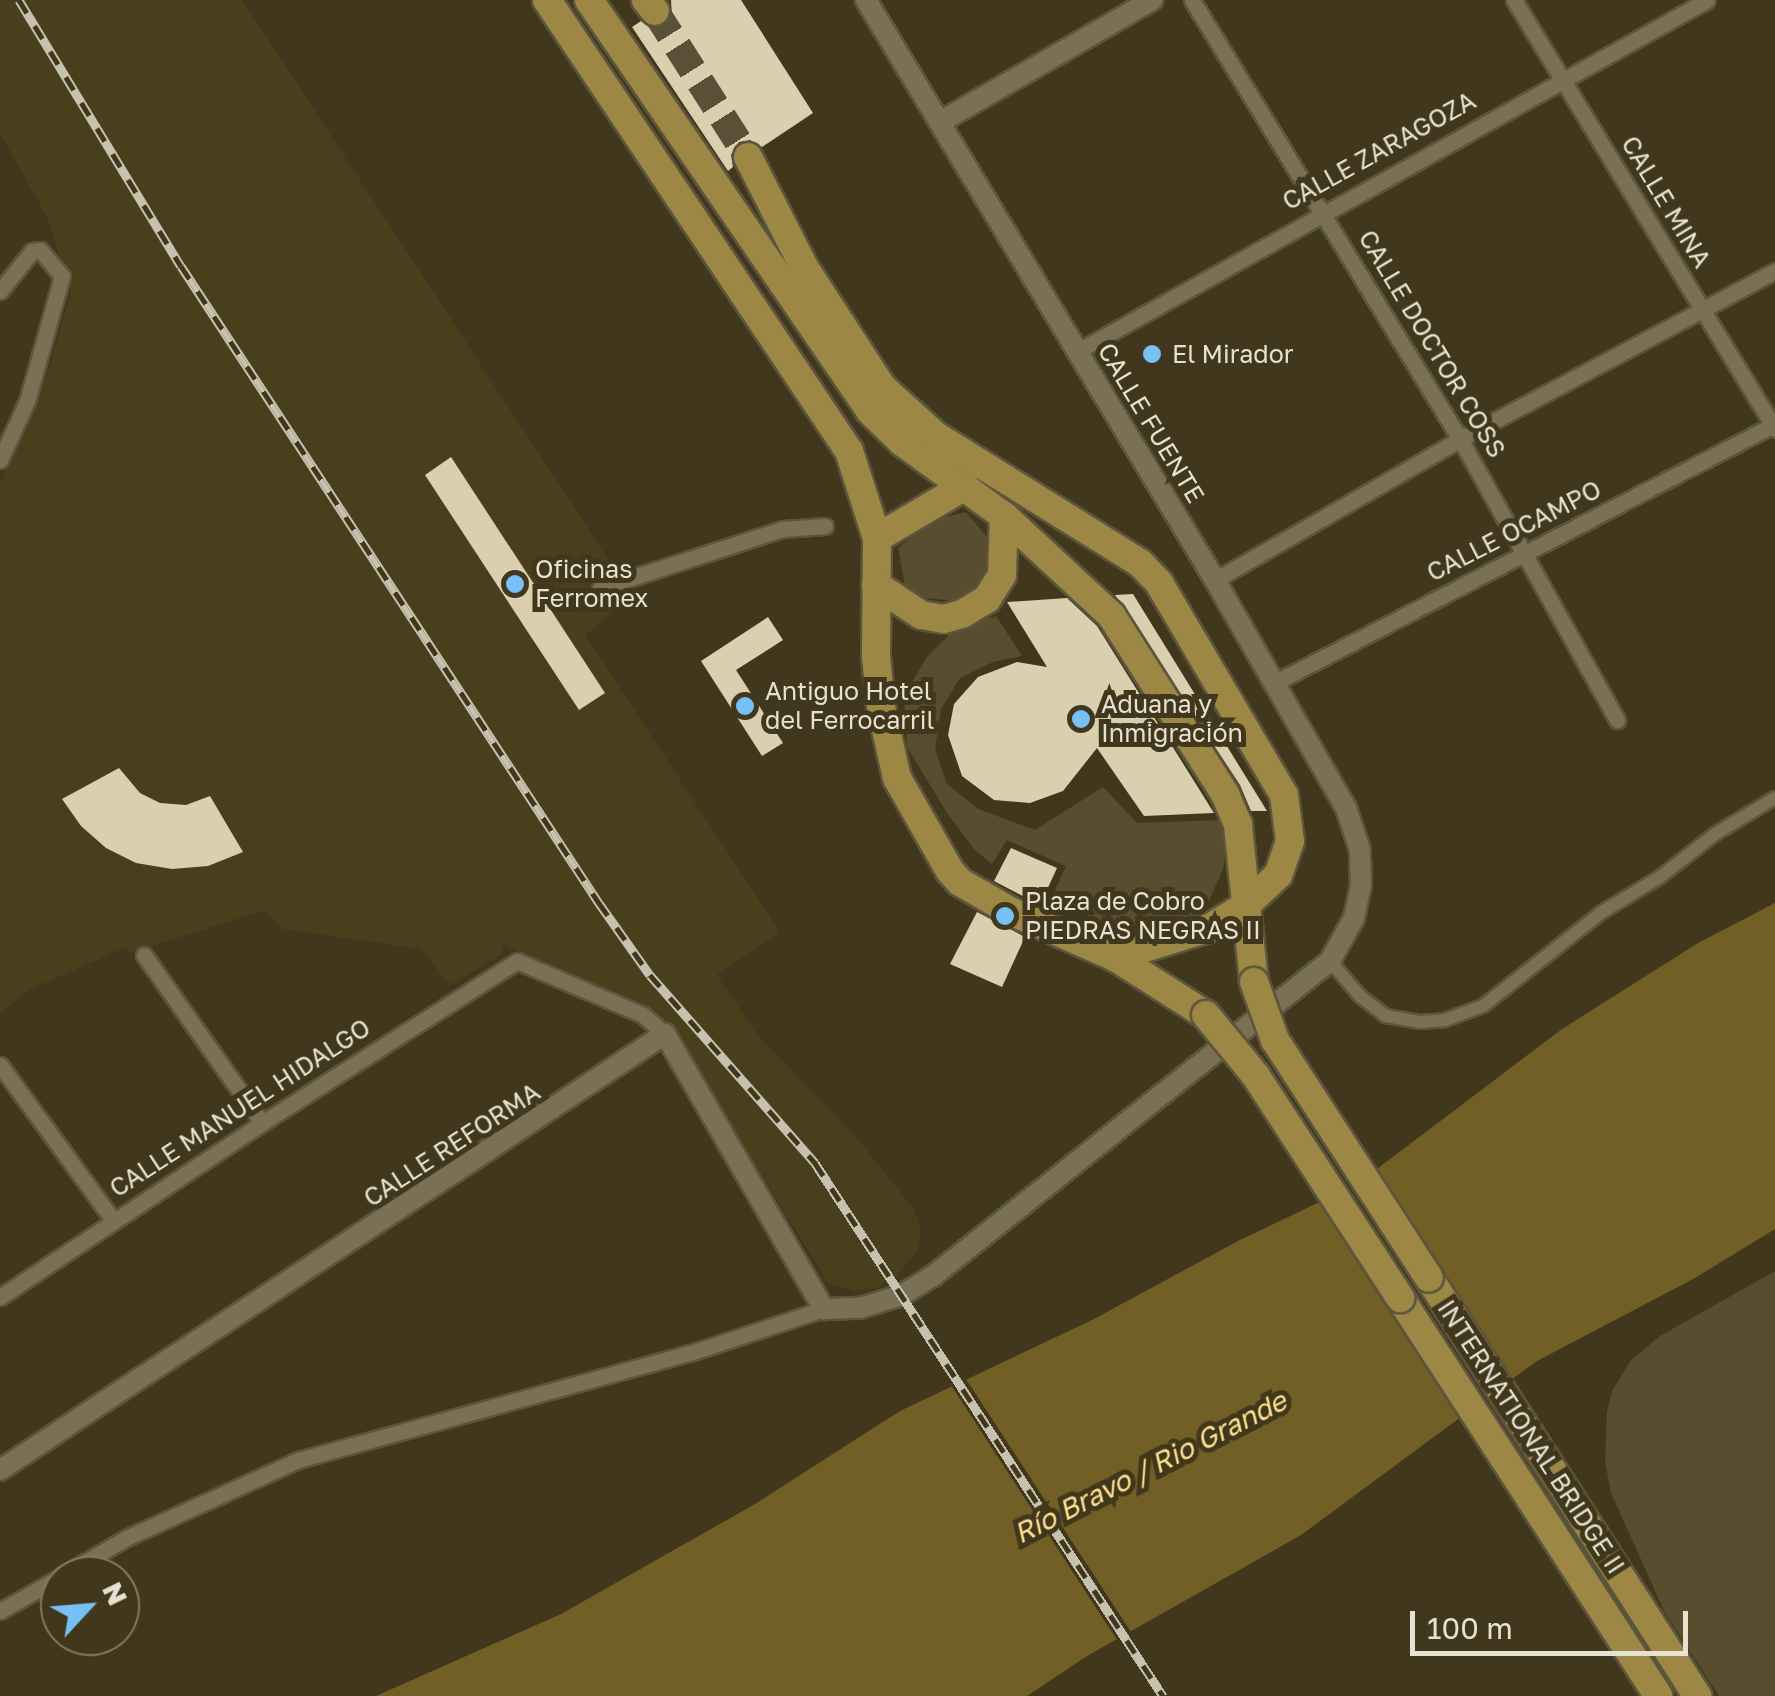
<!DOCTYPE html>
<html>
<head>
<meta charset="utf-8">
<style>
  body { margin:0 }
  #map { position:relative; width:1775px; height:1696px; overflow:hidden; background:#40371c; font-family:"Golos Text",sans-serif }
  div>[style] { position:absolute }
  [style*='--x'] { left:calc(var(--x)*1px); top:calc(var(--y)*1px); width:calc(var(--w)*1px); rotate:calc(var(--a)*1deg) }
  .built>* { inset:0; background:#4a3f1c }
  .green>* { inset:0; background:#584e2f }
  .water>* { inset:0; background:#715f26 }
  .pier>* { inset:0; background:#40371c }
  .building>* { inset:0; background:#dad0b0 }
  .trunk-tunnel>* { height:28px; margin-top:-14px; transform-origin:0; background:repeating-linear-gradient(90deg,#595037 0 28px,transparent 0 42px) }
  .roads { filter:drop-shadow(2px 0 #5c553d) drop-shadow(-2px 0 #5c553d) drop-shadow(0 2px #5c553d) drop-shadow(0 -2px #5c553d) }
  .pedestrian>* { height:12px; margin:-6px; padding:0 6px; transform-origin:6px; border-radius:6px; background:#7a7154 }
  .minor>* { height:15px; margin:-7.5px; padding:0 7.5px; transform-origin:7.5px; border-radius:7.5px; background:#7a7154 }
  .tertiary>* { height:20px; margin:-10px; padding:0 10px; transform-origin:10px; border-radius:10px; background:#7a7154 }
  .trunk>* { height:28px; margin:-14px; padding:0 14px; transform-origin:14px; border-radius:14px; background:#9c8844 }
  .rail>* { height:9px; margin-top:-4.5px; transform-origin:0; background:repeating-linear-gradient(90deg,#40371c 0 15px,#c7c1af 0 30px); box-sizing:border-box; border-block:2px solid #c7c1af }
  .bridges { filter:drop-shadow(2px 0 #5c553d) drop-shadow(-2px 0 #5c553d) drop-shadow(0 2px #5c553d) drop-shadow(0 -2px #5c553d) }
  .trunk-bridge>* { height:28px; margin:-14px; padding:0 14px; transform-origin:14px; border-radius:14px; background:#9c8844 }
  .dots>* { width:28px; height:28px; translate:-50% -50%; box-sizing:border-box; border:5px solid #40371c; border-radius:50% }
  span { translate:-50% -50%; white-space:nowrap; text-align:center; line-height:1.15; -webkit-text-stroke:10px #40371c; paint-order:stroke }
  .street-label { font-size:25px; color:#e6e1d1 }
  .poi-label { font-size:25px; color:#e6e1d1 }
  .left { translate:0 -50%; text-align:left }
  .water-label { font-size:28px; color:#fde18d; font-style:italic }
  .north { position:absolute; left:40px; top:1556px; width:100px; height:100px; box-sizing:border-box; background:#40371c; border:2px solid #827b64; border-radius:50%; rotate:64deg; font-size:28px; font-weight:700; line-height:40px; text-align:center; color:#e6e1d1 }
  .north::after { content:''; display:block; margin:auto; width:35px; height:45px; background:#76c0f6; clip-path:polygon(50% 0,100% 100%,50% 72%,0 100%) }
  .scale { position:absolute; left:1410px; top:1611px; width:278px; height:45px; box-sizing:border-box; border:5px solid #e6e1d1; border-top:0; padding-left:12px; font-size:30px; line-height:35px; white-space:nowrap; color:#e6e1d1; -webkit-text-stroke:8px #40371c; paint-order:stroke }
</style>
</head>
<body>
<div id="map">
  <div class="built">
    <i style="clip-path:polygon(0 0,241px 0,260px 27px,632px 596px,585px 635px,780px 932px,717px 975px,756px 1033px,856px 1137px,914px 1209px,921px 1228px,918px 1249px,898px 1276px,874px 1289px,857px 1291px,829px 1284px,675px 1036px,622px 996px,504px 945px,501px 955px,450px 985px,421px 949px,282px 929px,265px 910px,130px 953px,126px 947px,29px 990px,0 1013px,0 483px,48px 371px,71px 291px,48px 219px,0 133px)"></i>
  </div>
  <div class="green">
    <i style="clip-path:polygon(966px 512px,992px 543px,992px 566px,986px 580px,955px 601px,907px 596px,898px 548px,930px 521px)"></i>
    <i style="clip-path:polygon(996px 616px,1022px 656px,993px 662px,960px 678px,941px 709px,935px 749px,947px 784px,978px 809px,1035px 830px,1103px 787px,1137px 823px,1225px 820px,1229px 827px,1223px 869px,1203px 914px,1167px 940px,1128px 935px,1051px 899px,1066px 866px,1007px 840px,992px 864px,974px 849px,947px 813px,907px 747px,904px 695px,927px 657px,957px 627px)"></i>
    <i style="clip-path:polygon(1775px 1271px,1775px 1696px,1719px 1696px,1665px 1613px,1611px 1493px,1605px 1461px,1607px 1412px,1612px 1391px,1631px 1360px,1660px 1336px)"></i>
  </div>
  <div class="water">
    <i style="clip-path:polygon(1775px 903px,1775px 1229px,1695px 1278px,1537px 1361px,1301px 1535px,1087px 1656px,1027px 1696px,376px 1696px,561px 1614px,755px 1504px,900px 1411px,1094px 1319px,1238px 1241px,1357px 1184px,1562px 1029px,1698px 943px)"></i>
  </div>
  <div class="pier">
    <i style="clip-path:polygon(1354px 1180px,1512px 1385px,1461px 1422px,1317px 1200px)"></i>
    <i style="clip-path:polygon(964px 1376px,1133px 1635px,1119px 1643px,949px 1382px)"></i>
  </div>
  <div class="building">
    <i style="clip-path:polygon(671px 0,741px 0,813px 113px,762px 147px,750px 140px,739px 142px,731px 155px,733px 167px,728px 171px,632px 27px,641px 21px,650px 28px,665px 25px,672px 16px)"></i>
    <i style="clip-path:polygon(451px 457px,605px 693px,579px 710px,425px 475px)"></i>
    <i style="clip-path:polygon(1133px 594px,1267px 811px,1251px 811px,1240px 785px,1115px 595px)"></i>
    <i style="clip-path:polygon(1067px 598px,1097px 626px,1214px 813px,1144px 816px,1097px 748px,1063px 791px,1030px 803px,994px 800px,962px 776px,948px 735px,954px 704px,978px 677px,1017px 662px,1047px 667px,1007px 602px)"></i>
    <i style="clip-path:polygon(768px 617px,783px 640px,736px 670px,783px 743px,762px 756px,701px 661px)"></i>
    <i style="clip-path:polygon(119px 768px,140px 793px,160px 803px,186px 805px,210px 796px,243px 852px,208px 866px,172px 869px,136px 863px,106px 848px,81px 826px,62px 799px)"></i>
    <i style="clip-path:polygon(1011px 848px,1057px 868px,1040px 905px,994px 881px)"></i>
    <i style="clip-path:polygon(977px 912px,1025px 937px,1002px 987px,950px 964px)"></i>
  </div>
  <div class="trunk-tunnel">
    <i style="--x:655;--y:11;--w:173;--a:57.5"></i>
  </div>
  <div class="roads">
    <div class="pedestrian">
      <i style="--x:1330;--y:961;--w:46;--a:49.4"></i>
      <i style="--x:1360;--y:996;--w:33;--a:38"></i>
      <i style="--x:1386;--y:1016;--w:34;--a:10"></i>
      <i style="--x:1419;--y:1022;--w:26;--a:-4"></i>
      <i style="--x:1445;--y:1020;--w:40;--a:-20.2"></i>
      <i style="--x:1483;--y:1006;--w:152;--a:-38.3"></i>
      <i style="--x:1602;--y:912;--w:68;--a:-31.1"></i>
      <i style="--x:1660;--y:877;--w:70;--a:-38"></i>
      <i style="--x:1715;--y:834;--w:70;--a:-31"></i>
    </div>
    <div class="minor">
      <i style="--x:1192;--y:0;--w:514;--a:58.6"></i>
      <i style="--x:1460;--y:439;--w:322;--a:60.8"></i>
      <i style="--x:1514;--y:0;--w:502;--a:58.68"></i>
      <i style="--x:0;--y:291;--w:51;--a:-51.3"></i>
      <i style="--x:32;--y:251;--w:8;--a:-7"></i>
      <i style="--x:40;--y:250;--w:34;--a:50"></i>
      <i style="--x:62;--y:276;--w:130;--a:105.6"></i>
      <i style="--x:27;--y:401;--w:65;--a:114.6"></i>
      <i style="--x:1078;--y:351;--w:720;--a:-29.16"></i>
      <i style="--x:1215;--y:580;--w:283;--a:-29.9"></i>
      <i style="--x:1460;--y:439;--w:357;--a:-28.1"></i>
      <i style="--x:600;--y:588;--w:192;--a:-17.9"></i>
      <i style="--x:783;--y:529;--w:42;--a:-4.1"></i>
      <i style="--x:1276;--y:682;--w:562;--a:-27.34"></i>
      <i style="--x:144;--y:955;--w:205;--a:54.9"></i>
      <i style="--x:0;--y:1065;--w:192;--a:53.9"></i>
      <i style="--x:0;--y:1297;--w:315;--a:-33.6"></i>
      <i style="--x:262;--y:1123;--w:302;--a:-32.4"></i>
      <i style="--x:517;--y:961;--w:137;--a:23.2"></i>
      <i style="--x:643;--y:1015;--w:29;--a:41"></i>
      <i style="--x:61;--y:1576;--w:75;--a:-30.3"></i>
      <i style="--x:126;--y:1538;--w:189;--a:-24.4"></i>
      <i style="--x:298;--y:1460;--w:406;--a:-15.3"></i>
      <i style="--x:690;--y:1353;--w:141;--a:-18.2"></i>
      <i style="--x:0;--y:1611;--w:69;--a:-29.5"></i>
    </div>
    <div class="tertiary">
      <i style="--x:940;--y:122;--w:245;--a:-29.9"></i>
      <i style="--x:0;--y:1470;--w:795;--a:-33.25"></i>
      <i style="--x:665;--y:1034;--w:318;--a:60"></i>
      <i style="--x:824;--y:1309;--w:36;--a:-2"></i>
      <i style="--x:860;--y:1308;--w:44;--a:-17.2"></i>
      <i style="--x:902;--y:1295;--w:36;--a:-32"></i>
      <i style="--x:933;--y:1276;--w:507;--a:-38.43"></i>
      <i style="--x:1330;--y:961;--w:49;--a:-60.8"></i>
      <i style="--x:1354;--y:918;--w:34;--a:-78"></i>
      <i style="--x:1361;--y:885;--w:35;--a:-92"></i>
      <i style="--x:1360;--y:850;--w:44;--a:-108.4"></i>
      <i style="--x:1346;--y:808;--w:263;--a:-119.9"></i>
      <i style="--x:1215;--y:580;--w:677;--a:-121.04"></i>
    </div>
    <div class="trunk">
      <i style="--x:547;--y:0;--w:543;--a:56.19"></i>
      <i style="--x:849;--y:451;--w:91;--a:72.2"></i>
      <i style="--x:877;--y:538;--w:118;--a:90.5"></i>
      <i style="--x:876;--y:656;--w:51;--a:84.4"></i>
      <i style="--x:881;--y:707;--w:73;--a:77.3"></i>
      <i style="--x:897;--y:778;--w:107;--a:60.3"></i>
      <i style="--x:950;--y:871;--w:15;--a:48"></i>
      <i style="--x:960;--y:882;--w:58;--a:30.1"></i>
      <i style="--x:1010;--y:911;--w:115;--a:23.7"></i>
      <i style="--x:1115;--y:957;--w:108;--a:32.5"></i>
      <i style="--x:589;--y:0;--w:498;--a:55.6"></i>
      <i style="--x:870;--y:411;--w:45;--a:44.1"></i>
      <i style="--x:902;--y:442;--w:126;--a:36"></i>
      <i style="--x:1004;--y:516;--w:146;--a:42.8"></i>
      <i style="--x:1111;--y:615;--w:212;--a:57.5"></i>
      <i style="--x:1225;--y:794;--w:34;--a:67"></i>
      <i style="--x:1238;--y:825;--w:158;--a:84.2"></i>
      <i style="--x:646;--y:0;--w:14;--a:51"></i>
      <i style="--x:748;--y:157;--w:123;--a:63"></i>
      <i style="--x:804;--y:267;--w:143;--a:57"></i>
      <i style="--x:882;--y:387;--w:73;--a:42.2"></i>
      <i style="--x:936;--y:436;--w:240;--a:31.9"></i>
      <i style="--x:1140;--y:563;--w:28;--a:46"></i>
      <i style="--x:1159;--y:583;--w:246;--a:59.5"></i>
      <i style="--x:1284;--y:795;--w:46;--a:82.6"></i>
      <i style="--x:1290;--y:841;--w:36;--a:109"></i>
      <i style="--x:1278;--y:875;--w:45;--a:136.8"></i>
      <i style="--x:1245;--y:906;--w:39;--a:148"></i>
      <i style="--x:1212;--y:927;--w:102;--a:162.8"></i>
      <i style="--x:877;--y:538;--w:102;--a:-30.6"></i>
      <i style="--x:876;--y:585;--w:54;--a:33.7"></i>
      <i style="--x:921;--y:615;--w:23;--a:10"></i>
      <i style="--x:944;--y:619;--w:19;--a:-16"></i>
      <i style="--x:962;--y:614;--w:29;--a:-31"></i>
      <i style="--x:987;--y:599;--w:28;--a:-58"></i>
      <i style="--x:1002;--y:575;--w:59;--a:-88.1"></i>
      <i style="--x:1429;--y:1278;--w:497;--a:57.3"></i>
      <i style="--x:1400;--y:1298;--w:474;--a:57"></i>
    </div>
  </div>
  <div class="rail">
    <i style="--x:19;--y:0;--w:311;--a:58.7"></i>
    <i style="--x:181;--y:266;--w:762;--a:56.73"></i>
    <i style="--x:599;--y:903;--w:88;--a:54.7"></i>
    <i style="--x:650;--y:975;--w:250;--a:48.7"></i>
    <i style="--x:815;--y:1163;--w:637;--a:56.86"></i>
  </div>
  <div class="bridges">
    <div class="trunk-bridge">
      <i style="--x:1254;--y:982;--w:62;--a:70.1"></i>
      <i style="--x:1275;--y:1040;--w:283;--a:57.1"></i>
      <i style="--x:1206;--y:1015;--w:79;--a:50.7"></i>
      <i style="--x:1256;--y:1076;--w:265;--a:57"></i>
    </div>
  </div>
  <div class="dots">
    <i style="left:1152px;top:354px;background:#76c0f6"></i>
    <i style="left:515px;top:584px;background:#76c0f6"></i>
    <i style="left:745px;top:706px;background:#76c0f6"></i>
    <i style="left:1081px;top:719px;background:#76c0f6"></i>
    <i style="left:1005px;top:916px;background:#76c0f6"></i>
  </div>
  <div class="street-label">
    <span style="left:1379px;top:151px;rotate:-29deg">CALLE ZARAGOZA</span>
    <span style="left:1666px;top:202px;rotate:59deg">CALLE MINA</span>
    <span style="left:1432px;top:344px;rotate:59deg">CALLE DOCTOR COSS</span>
    <span style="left:1151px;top:423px;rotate:59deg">CALLE FUENTE</span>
    <span style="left:1514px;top:531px;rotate:-27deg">CALLE OCAMPO</span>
    <span style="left:240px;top:1108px;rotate:-33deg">CALLE MANUEL HIDALGO</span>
    <span style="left:452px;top:1145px;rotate:-33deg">CALLE REFORMA</span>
    <span style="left:1531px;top:1437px;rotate:57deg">INTERNATIONAL BRIDGE II</span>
  </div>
  <div class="poi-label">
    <span class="left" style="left:1172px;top:354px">El Mirador</span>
    <span class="left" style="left:535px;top:584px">Oficinas<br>Ferromex</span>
    <span class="left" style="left:765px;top:706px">Antiguo Hotel<br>del Ferrocarril</span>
    <span class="left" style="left:1101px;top:719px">Aduana y<br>Inmigración</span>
    <span class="left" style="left:1025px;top:916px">Plaza de Cobro<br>PIEDRAS NEGRAS II</span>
  </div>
  <div class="water-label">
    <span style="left:1150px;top:1467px;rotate:-27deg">Río Bravo / Rio Grande</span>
  </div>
  <div class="north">N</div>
  <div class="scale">100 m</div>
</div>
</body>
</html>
